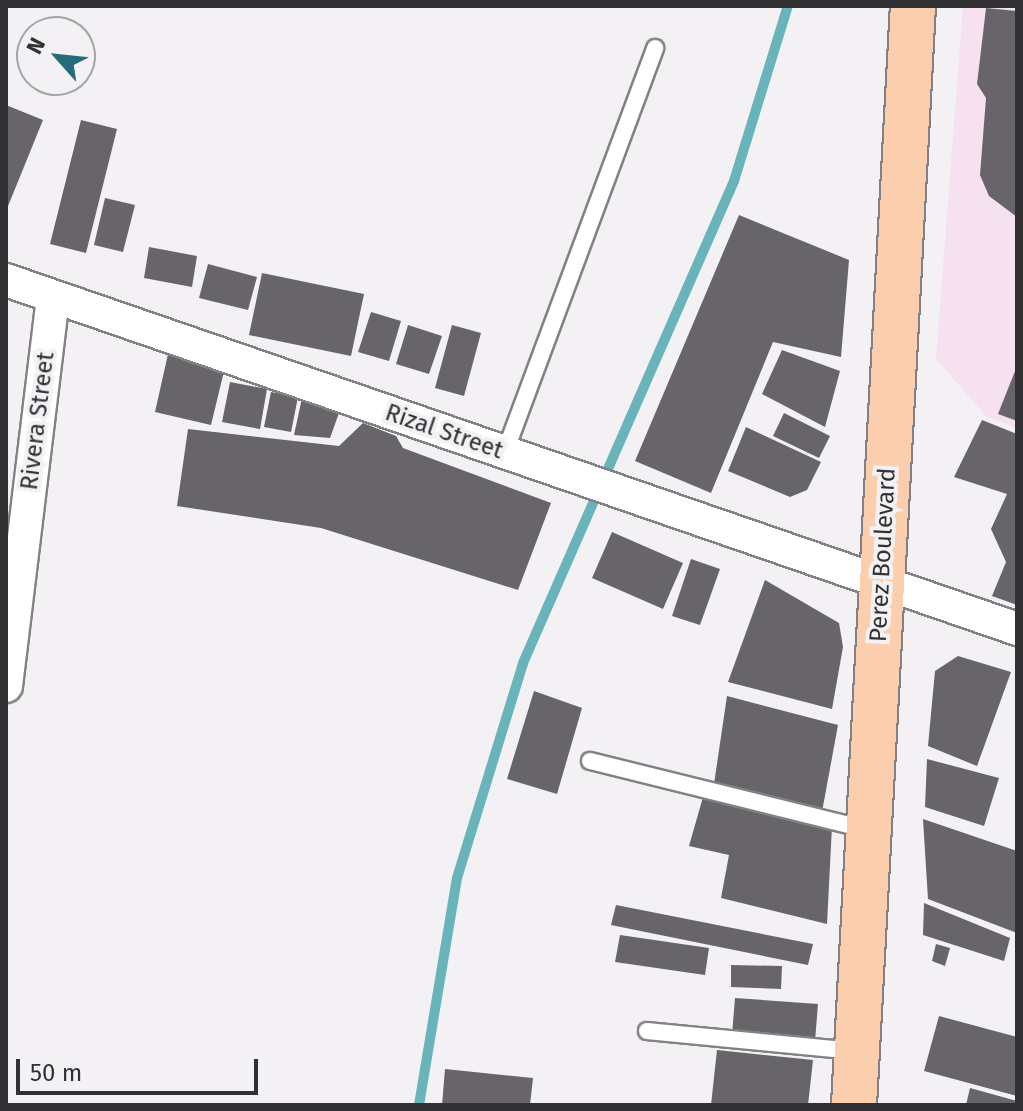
<!DOCTYPE html>
<html>
<head>
<meta charset="utf-8">
<style>
  body { margin:0 }
  #map { position:relative; width:1023px; height:1111px; overflow:hidden; background:#f3f1f4; font-family:"Fira Sans",sans-serif }
  div>[style] { position:absolute }
  [style*='--x'] { left:calc(var(--x)*1px); top:calc(var(--y)*1px); width:calc(var(--w)*1px); rotate:calc(var(--a)*1deg) }
  .medical>* { inset:0; background:#f5e1f0 }
  .stream>* { height:10px; margin:-5px; padding:0 5px; transform-origin:5px; border-radius:5px; background:#69b4ba }
  .building>* { inset:0; background:#676569 }
  .roads { filter:drop-shadow(2px 0 #848185) drop-shadow(-2px 0 #848185) drop-shadow(0 2px #848185) drop-shadow(0 -2px #848185) }
  .lane>* { height:16px; margin:-8px; padding:0 8px; transform-origin:8px; border-radius:8px; background:#fff }
  .street>* { height:32px; margin:-16px; padding:0 16px; transform-origin:16px; border-radius:16px; background:#fff }
  .primary>* { height:44px; margin:-22px; padding:0 22px; transform-origin:22px; border-radius:22px; background:#fbcead }
  span { translate:-50% -50%; white-space:nowrap; text-align:center; line-height:1.15; -webkit-text-stroke:8px #f3f1f4; paint-order:stroke }
  .street-label { font-size:24px; color:#313032 }
  .frame { position:absolute; inset:0; border:8px solid #313032; pointer-events:none }
  .north { position:absolute; left:16px; top:16px; width:80px; height:80px; box-sizing:border-box; background:#f3f1f4; border:2px solid #a5a4a6; border-radius:50%; rotate:297deg; font-size:22px; font-weight:700; line-height:32px; text-align:center; color:#313032 }
  .north::after { content:''; display:block; margin:auto; width:28px; height:36px; background:#266b7b; clip-path:polygon(50% 0,100% 100%,50% 72%,0 100%) }
  .scale { position:absolute; left:16px; top:1059px; width:242px; height:36px; box-sizing:border-box; border:4px solid #313032; border-top:0; padding-left:10px; font-size:24px; line-height:28px; white-space:nowrap; color:#313032; -webkit-text-stroke:6px #f3f1f4; paint-order:stroke }
</style>
</head>
<body>
<div id="map">
  <div class="medical">
    <i style="clip-path:polygon(963px 6px,1017px 6px,1017px 428px,986px 416px,936px 359px)"></i>
  </div>
  <div class="stream">
    <i style="--x:419;--y:1105;--w:230;--a:-80.5"></i>
    <i style="--x:457;--y:878;--w:225;--a:-72.9"></i>
    <i style="--x:523;--y:663;--w:526;--a:-66.36"></i>
    <i style="--x:734;--y:181;--w:183;--a:-72.9"></i>
  </div>
  <div class="building">
    <i style="clip-path:polygon(986px 8px,1017px 11px,1017px 217px,989px 196px,980px 175px,986px 98px,977px 84px)"></i>
    <i style="clip-path:polygon(6px 105px,43px 120px,6px 211px)"></i>
    <i style="clip-path:polygon(81px 120px,117px 129px,86px 253px,50px 244px)"></i>
    <i style="clip-path:polygon(105px 198px,135px 205px,123px 252px,94px 245px)"></i>
    <i style="clip-path:polygon(739px 215px,849px 260px,841px 357px,773px 342px,711px 493px,635px 461px)"></i>
    <i style="clip-path:polygon(149px 247px,197px 256px,192px 287px,144px 278px)"></i>
    <i style="clip-path:polygon(208px 264px,257px 277px,248px 310px,199px 298px)"></i>
    <i style="clip-path:polygon(262px 273px,364px 294px,351px 356px,249px 335px)"></i>
    <i style="clip-path:polygon(371px 312px,401px 321px,389px 361px,358px 352px)"></i>
    <i style="clip-path:polygon(408px 325px,442px 336px,429px 374px,396px 364px)"></i>
    <i style="clip-path:polygon(452px 325px,481px 333px,464px 396px,435px 388px)"></i>
    <i style="clip-path:polygon(782px 350px,840px 371px,825px 427px,762px 394px)"></i>
    <i style="clip-path:polygon(168px 354px,225px 367px,211px 425px,155px 412px)"></i>
    <i style="clip-path:polygon(1017px 366px,1017px 421px,998px 414px)"></i>
    <i style="clip-path:polygon(230px 382px,267px 389px,260px 429px,222px 422px)"></i>
    <i style="clip-path:polygon(271px 392px,298px 397px,291px 432px,264px 427px)"></i>
    <i style="clip-path:polygon(302px 398px,339px 413px,330px 438px,294px 435px)"></i>
    <i style="clip-path:polygon(784px 413px,830px 436px,819px 458px,773px 436px)"></i>
    <i style="clip-path:polygon(982px 420px,1017px 434px,1017px 605px,992px 596px,1006px 562px,991px 529px,1007px 494px,954px 477px)"></i>
    <i style="clip-path:polygon(363px 423px,396px 436px,403px 448px,551px 503px,518px 590px,321px 528px,177px 506px,188px 429px,339px 446px)"></i>
    <i style="clip-path:polygon(746px 427px,821px 462px,807px 490px,790px 497px,728px 471px)"></i>
    <i style="clip-path:polygon(612px 532px,683px 563px,663px 609px,592px 578px)"></i>
    <i style="clip-path:polygon(691px 559px,720px 569px,700px 625px,672px 616px)"></i>
    <i style="clip-path:polygon(765px 580px,839px 623px,843px 647px,832px 709px,728px 682px)"></i>
    <i style="clip-path:polygon(958px 656px,1011px 672px,977px 766px,928px 746px,935px 671px)"></i>
    <i style="clip-path:polygon(534px 691px,582px 708px,557px 794px,507px 779px)"></i>
    <i style="clip-path:polygon(727px 696px,838px 725px,822px 812px,714px 784px)"></i>
    <i style="clip-path:polygon(927px 759px,999px 778px,984px 826px,925px 807px)"></i>
    <i style="clip-path:polygon(703px 797px,832px 826px,827px 924px,721px 898px,729px 855px,689px 846px)"></i>
    <i style="clip-path:polygon(923px 819px,1017px 851px,1017px 933px,928px 899px)"></i>
    <i style="clip-path:polygon(924px 903px,1010px 938px,1004px 961px,923px 935px)"></i>
    <i style="clip-path:polygon(616px 905px,813px 944px,808px 965px,611px 925px)"></i>
    <i style="clip-path:polygon(620px 935px,709px 948px,705px 975px,615px 962px)"></i>
    <i style="clip-path:polygon(936px 944px,950px 948px,945px 966px,932px 961px)"></i>
    <i style="clip-path:polygon(731px 965px,782px 966px,781px 989px,731px 987px)"></i>
    <i style="clip-path:polygon(735px 998px,818px 1004px,815px 1041px,732px 1035px)"></i>
    <i style="clip-path:polygon(939px 1016px,1017px 1037px,1017px 1096px,924px 1071px)"></i>
    <i style="clip-path:polygon(717px 1050px,813px 1060px,808px 1105px,711px 1105px)"></i>
    <i style="clip-path:polygon(445px 1069px,533px 1078px,530px 1105px,442px 1105px)"></i>
    <i style="clip-path:polygon(970px 1088px,1017px 1101px,1017px 1105px,966px 1105px)"></i>
  </div>
  <div class="roads">
    <div class="lane">
      <i style="--x:505;--y:452;--w:431;--a:-69.6"></i>
      <i style="--x:590;--y:761;--w:286;--a:13.9"></i>
      <i style="--x:647;--y:1031;--w:208;--a:5.5"></i>
    </div>
    <div class="street">
      <i style="--x:6;--y:280;--w:1070;--a:19.04"></i>
      <i style="--x:6;--y:686;--w:389;--a:-83.1"></i>
    </div>
    <div class="primary">
      <i style="--x:854;--y:1105;--w:1101;--a:-86.93"></i>
    </div>
  </div>
  <div class="street-label">
    <span style="left:38px;top:421px;rotate:-83deg">Rivera Street</span>
    <span style="left:444px;top:432px;rotate:19deg">Rizal Street</span>
    <span style="left:883px;top:555px;rotate:-87deg">Perez Boulevard</span>
  </div>
  <div class="frame"></div>
  <div class="north">N</div>
  <div class="scale">50 m</div>
</div>
</body>
</html>
